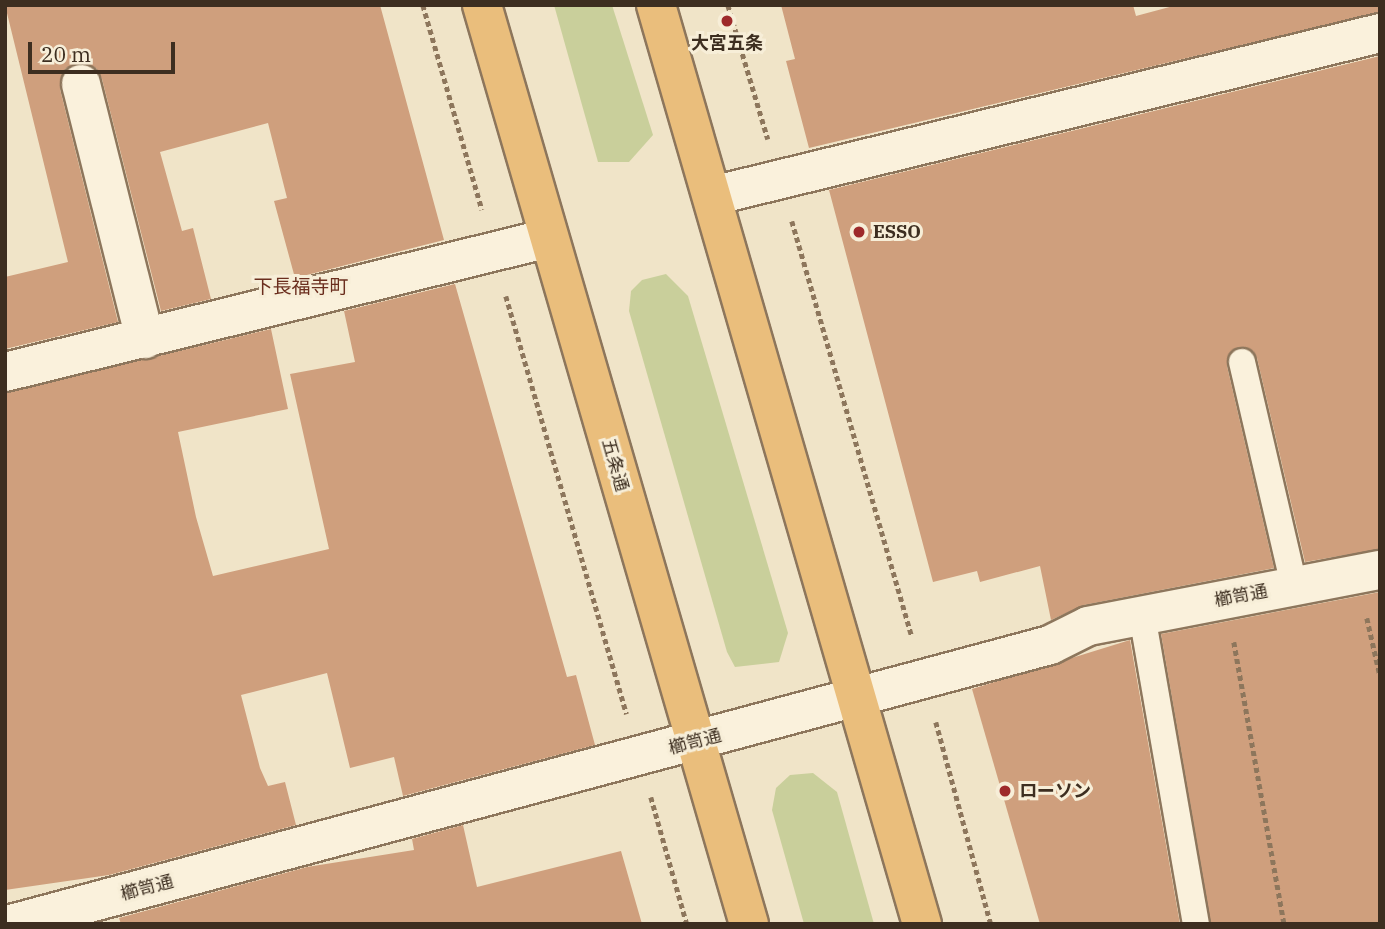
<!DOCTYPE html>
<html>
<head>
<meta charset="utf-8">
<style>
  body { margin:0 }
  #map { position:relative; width:1385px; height:929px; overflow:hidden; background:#f0e4c8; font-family:"IBM Plex Serif","Noto Sans JP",serif }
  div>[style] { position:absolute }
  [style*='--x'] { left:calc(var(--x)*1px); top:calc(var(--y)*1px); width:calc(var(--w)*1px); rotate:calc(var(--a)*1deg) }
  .green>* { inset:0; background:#c9cf9b }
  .building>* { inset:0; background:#cf9f7d }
  .path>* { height:4.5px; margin-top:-2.25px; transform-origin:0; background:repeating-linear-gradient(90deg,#8d765c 0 5px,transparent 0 8.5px) }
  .roads { filter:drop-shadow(2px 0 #8d765c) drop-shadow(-2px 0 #8d765c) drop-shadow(0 2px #8d765c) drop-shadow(0 -2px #8d765c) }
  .service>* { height:26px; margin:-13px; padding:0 13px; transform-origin:13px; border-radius:13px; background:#faf1dc }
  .minor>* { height:38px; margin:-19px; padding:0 19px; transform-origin:19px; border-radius:19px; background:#faf1dc }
  .trunk>* { height:38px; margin:-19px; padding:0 19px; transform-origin:19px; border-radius:19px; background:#eabe7c }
  .dots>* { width:19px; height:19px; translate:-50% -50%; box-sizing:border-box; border:4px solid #f7eed8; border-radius:50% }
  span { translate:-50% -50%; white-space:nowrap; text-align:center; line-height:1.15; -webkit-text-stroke:6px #f7eed8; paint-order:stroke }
  .poi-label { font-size:18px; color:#3d2e20; font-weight:700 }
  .left { translate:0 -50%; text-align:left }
  .street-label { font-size:18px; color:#3d2e20 }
  .neighbourhood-label { font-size:19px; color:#6b2e1e }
  .frame { position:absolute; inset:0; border:7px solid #3d2e20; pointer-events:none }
  .scale { position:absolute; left:28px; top:42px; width:147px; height:32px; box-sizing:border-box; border:4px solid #3d2e20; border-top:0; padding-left:9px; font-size:21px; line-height:24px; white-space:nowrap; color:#3d2e20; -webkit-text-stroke:5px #f7eed8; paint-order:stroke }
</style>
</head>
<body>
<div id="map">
  <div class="green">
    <i style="clip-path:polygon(554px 5px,612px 5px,653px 135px,629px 162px,598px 162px)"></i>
    <i style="clip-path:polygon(666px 274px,688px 296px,788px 633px,779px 662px,735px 667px,727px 652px,629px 311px,631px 291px,642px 280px)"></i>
    <i style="clip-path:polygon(813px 773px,837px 792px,874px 924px,804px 924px,772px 810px,776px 788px,790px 775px)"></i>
  </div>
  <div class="building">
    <i style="clip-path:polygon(5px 5px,380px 5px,444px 240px,295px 278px,274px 201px,287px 198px,268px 123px,160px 152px,182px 231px,193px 228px,211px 299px,161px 311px,102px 79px,96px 68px,76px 63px,65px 69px,60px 89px,118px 322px,5px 349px,5px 277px,68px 262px)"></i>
    <i style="clip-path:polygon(781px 5px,1133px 5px,1136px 16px,1177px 5px,1380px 5px,1380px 12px,809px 148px,786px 61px,795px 59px)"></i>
    <i style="clip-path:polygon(1380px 56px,1380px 549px,1305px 562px,1257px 358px,1239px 347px,1227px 366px,1274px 568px,1084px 605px,1051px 620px,1040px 566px,980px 582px,977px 571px,933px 582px,829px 190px)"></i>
    <i style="clip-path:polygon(455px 284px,567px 677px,576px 675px,595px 745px,403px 796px,394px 757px,350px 768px,327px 673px,241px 695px,260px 768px,268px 786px,285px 782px,296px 825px,109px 875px,5px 890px,5px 393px,271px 329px,288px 409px,178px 432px,196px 517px,213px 576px,329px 549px,290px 374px,355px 362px,344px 311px)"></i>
    <i style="clip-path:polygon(1380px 592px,1380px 924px,1211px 924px,1161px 634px)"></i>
    <i style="clip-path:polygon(1130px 640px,1180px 924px,1040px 924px,972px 689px)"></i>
    <i style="clip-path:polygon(463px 825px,477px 887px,621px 851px,642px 924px,121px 924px,119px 918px,307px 867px,414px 850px,412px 839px)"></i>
  </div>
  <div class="path">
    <i style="--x:423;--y:5;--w:213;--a:73.9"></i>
    <i style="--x:728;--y:5;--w:140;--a:73.4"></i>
    <i style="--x:792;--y:221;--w:432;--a:73.9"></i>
    <i style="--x:506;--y:296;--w:435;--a:73.9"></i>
    <i style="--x:1367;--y:618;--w:58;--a:77.2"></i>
    <i style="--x:1234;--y:642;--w:286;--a:79.9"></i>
    <i style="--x:936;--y:722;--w:209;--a:74.8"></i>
    <i style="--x:651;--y:797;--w:132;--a:74.2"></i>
  </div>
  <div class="roads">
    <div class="service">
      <i style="--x:1242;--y:362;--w:229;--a:76.9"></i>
      <i style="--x:1142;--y:615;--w:314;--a:80.1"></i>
    </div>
    <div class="minor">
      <i style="--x:81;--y:84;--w:263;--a:75.9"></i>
      <i style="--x:712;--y:196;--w:688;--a:-13.71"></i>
      <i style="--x:5;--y:372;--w:560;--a:-13.84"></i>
      <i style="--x:11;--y:924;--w:1076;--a:-15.03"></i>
      <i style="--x:1050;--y:645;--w:42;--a:-26.6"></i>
      <i style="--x:1088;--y:626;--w:297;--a:-10.9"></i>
    </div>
    <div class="trunk">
      <i style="--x:482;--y:5;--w:957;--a:73.8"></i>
      <i style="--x:656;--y:5;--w:957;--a:73.86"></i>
    </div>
  </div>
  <div class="dots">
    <i style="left:727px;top:21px;background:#9e2a2b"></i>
    <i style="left:859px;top:232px;background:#9e2a2b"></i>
    <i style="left:1005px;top:791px;background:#9e2a2b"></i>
  </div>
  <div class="poi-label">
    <span style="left:727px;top:43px">大宮五条</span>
    <span class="left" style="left:873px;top:232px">ESSO</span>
    <span class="left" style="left:1019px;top:791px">ローソン</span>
  </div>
  <div class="street-label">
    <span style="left:615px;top:465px;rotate:74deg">五条通</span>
    <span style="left:1241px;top:596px;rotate:-11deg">櫛笥通</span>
    <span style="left:695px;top:742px;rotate:-15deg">櫛笥通</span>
    <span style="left:147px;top:888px;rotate:-15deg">櫛笥通</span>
  </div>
  <div class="neighbourhood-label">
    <span style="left:301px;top:287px">下長福寺町</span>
  </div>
  <div class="frame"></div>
  <div class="scale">20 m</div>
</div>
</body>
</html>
